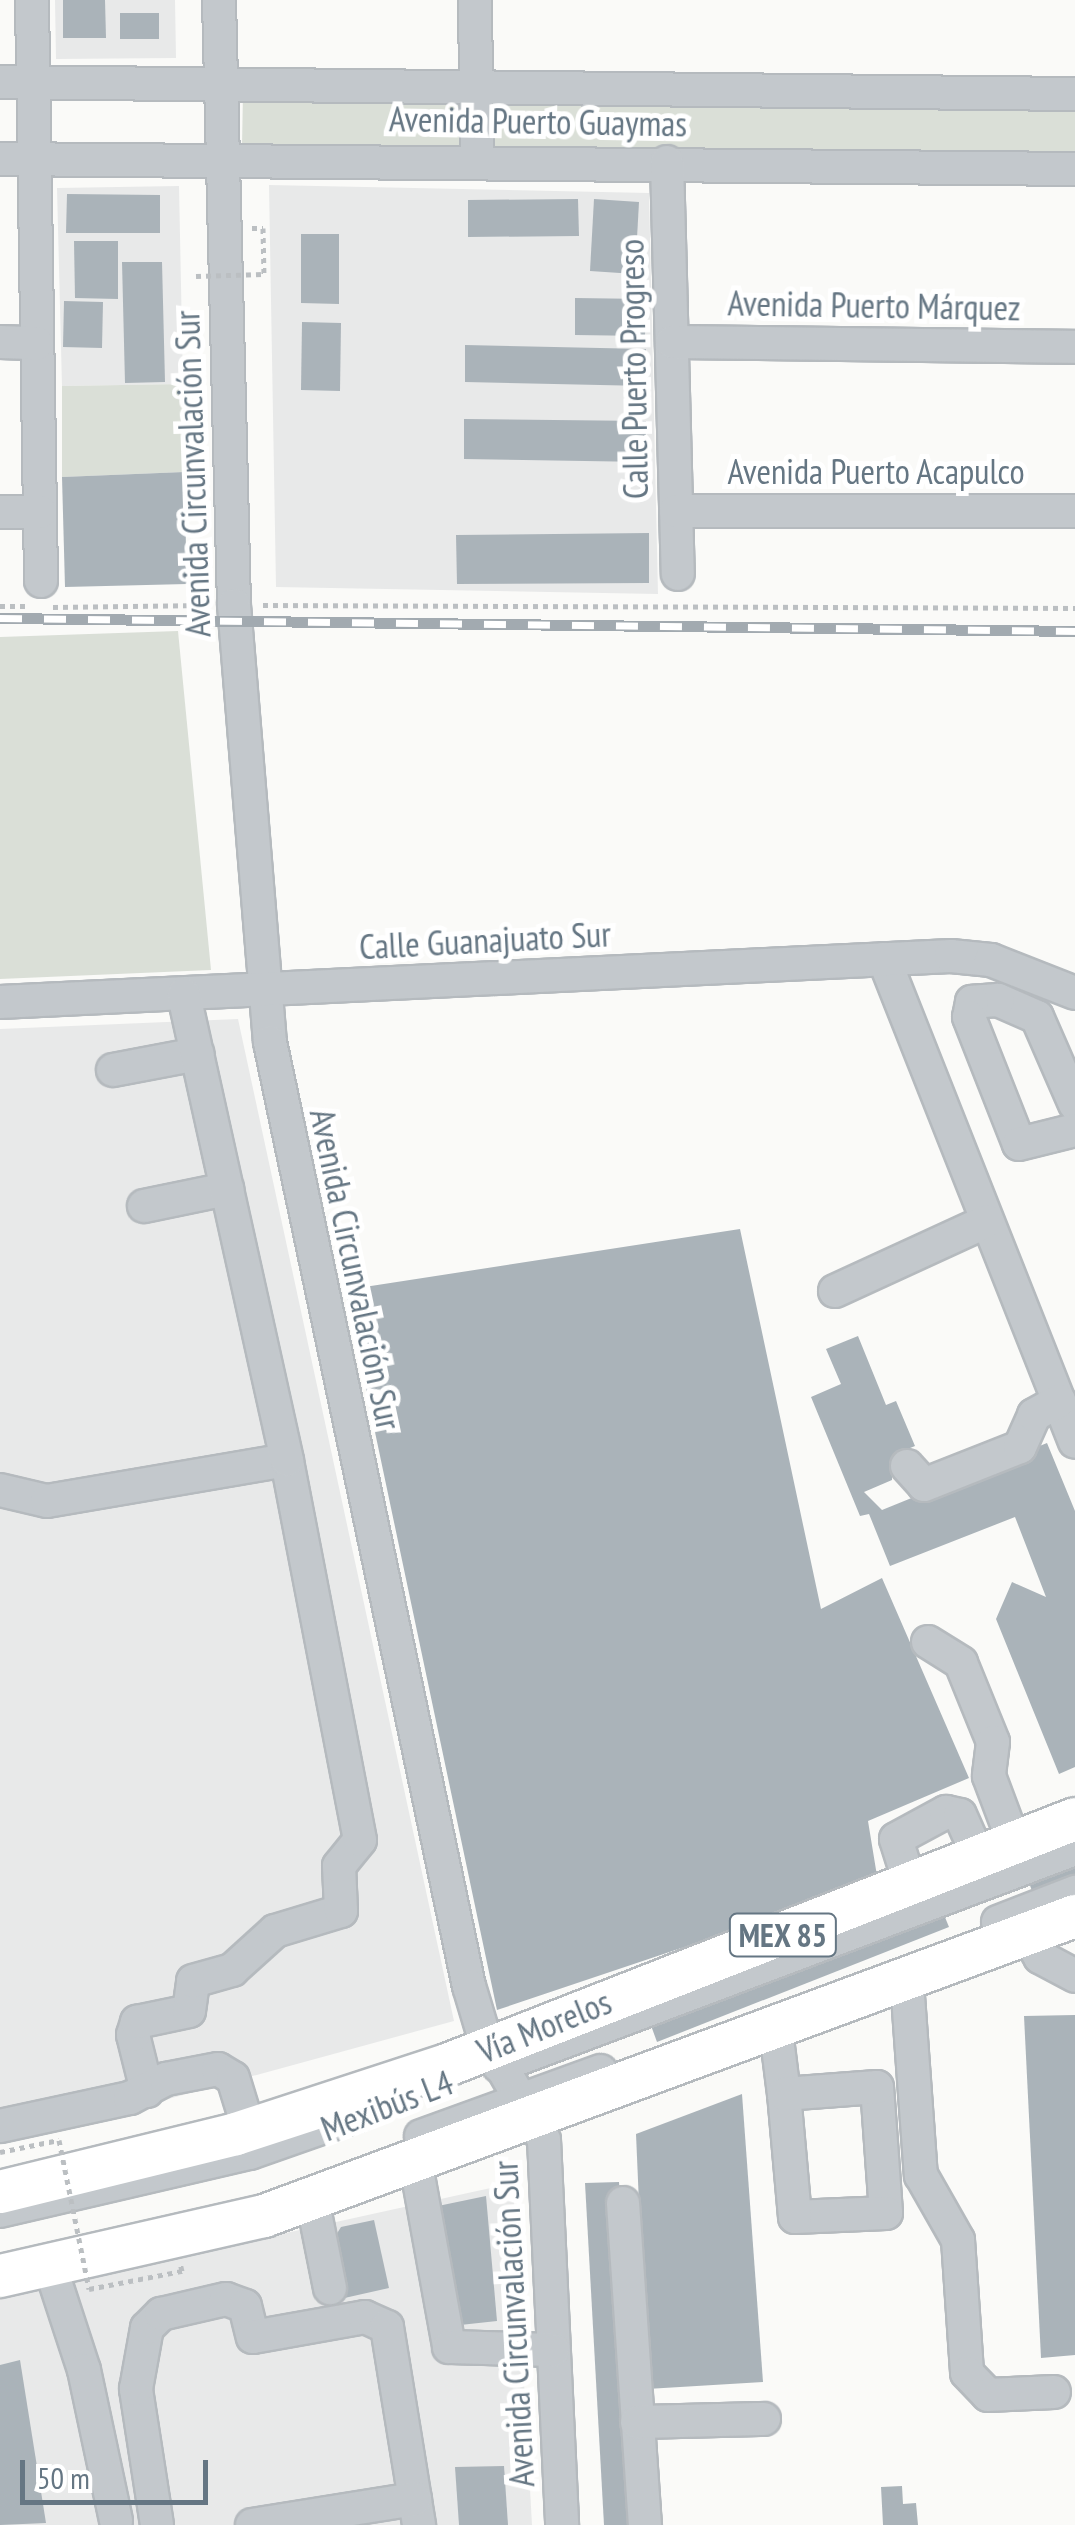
<!DOCTYPE html>
<html>
<head>
<meta charset="utf-8">
<style>
  body { margin:0 }
  #map { position:relative; width:1075px; height:2525px; overflow:hidden; background:#fafaf8; font-family:"PT Sans Narrow",sans-serif }
  div>[style] { position:absolute }
  [style*='--x'] { left:calc(var(--x)*1px); top:calc(var(--y)*1px); width:calc(var(--w)*1px); rotate:calc(var(--a)*1deg) }
  .built>* { inset:0; background:#e8e9e9 }
  .green>* { inset:0; background:#dadfd7 }
  .building>* { inset:0; background:#aab3b9 }
  .path>* { height:5px; margin-top:-2.5px; transform-origin:0; background:repeating-linear-gradient(90deg,#bbbfc2 0 5px,transparent 0 10px) }
  .roads { filter:drop-shadow(2px 0 #b5babe) drop-shadow(-2px 0 #b5babe) drop-shadow(0 2px #b5babe) drop-shadow(0 -2px #b5babe) }
  .minor>* { height:32px; margin:-16px; padding:0 16px; transform-origin:16px; border-radius:16px; background:#c3c8cc }
  .major>* { height:42px; margin:-21px; padding:0 21px; transform-origin:21px; border-radius:21px; background:#fff }
  .rail>* { height:11px; margin-top:-5.5px; transform-origin:0; background:repeating-linear-gradient(90deg,#fff 0 22px,#a2aab0 0 44px); box-sizing:border-box; border-block:2px solid #a2aab0 }
  .path-bridge>* { height:5px; margin-top:-2.5px; transform-origin:0; background:repeating-linear-gradient(90deg,#bbbfc2 0 5px,transparent 0 10px) }
  span { translate:-50% -50%; white-space:nowrap; text-align:center; line-height:1.15; -webkit-text-stroke:10px #fff; paint-order:stroke }
  .shield-label span { padding:2px 8px; background:#fff; border:2px solid; border-radius:8px; -webkit-text-stroke-width:0 }
  .shield-label { font-size:32px; color:#657683; font-weight:700 }
  .street-label { font-size:35px; color:#657683 }
  .scale { position:absolute; left:20px; top:2460px; width:188px; height:45px; box-sizing:border-box; border:5px solid #657683; border-top:0; padding-left:12px; font-size:30px; line-height:35px; white-space:nowrap; color:#657683; -webkit-text-stroke:8px #fff; paint-order:stroke }
</style>
</head>
<body>
<div id="map">
  <div class="built">
    <i style="clip-path:polygon(55px 0,175px 0,176px 58px,56px 59px)"></i>
    <i style="clip-path:polygon(269px 185px,649px 193px,658px 594px,276px 587px)"></i>
    <i style="clip-path:polygon(179px 186px,183px 384px,62px 386px,57px 188px)"></i>
    <i style="clip-path:polygon(238px 1019px,454px 2021px,0 2145px,0 1029px)"></i>
    <i style="clip-path:polygon(513px 2183px,532px 2525px,0 2525px,0 2296px)"></i>
  </div>
  <div class="green">
    <i style="clip-path:polygon(243px 92px,1075px 100px,1075px 159px,242px 146px)"></i>
    <i style="clip-path:polygon(183px 384px,184px 472px,62px 477px,62px 386px)"></i>
    <i style="clip-path:polygon(178px 631px,211px 970px,0 979px,0 637px)"></i>
  </div>
  <div class="building">
    <i style="clip-path:polygon(63px 0,105px 0,106px 38px,63px 38px)"></i>
    <i style="clip-path:polygon(120px 13px,159px 13px,159px 39px,120px 39px)"></i>
    <i style="clip-path:polygon(67px 194px,160px 195px,160px 233px,66px 233px)"></i>
    <i style="clip-path:polygon(578px 199px,579px 236px,468px 237px,468px 200px)"></i>
    <i style="clip-path:polygon(594px 199px,639px 202px,635px 274px,590px 271px)"></i>
    <i style="clip-path:polygon(301px 234px,339px 234px,339px 304px,301px 303px)"></i>
    <i style="clip-path:polygon(74px 241px,118px 241px,118px 299px,75px 298px)"></i>
    <i style="clip-path:polygon(122px 262px,162px 262px,165px 382px,125px 383px)"></i>
    <i style="clip-path:polygon(575px 298px,646px 299px,645px 336px,575px 335px)"></i>
    <i style="clip-path:polygon(64px 301px,103px 302px,102px 348px,63px 347px)"></i>
    <i style="clip-path:polygon(302px 322px,341px 323px,340px 391px,301px 390px)"></i>
    <i style="clip-path:polygon(465px 345px,646px 349px,646px 386px,465px 382px)"></i>
    <i style="clip-path:polygon(464px 419px,646px 421px,646px 462px,464px 459px)"></i>
    <i style="clip-path:polygon(184px 472px,187px 584px,65px 587px,62px 477px)"></i>
    <i style="clip-path:polygon(649px 533px,649px 583px,457px 584px,456px 535px)"></i>
    <i style="clip-path:polygon(740px 1229px,821px 1609px,882px 1578px,969px 1778px,868px 1821px,878px 1882px,497px 2010px,345px 1290px)"></i>
    <i style="clip-path:polygon(858px 1336px,886px 1405px,896px 1401px,915px 1446px,893px 1455px,892px 1480px,864px 1492px,882px 1510px,1047px 1443px,1075px 1511px,1075px 1767px,1059px 1774px,996px 1619px,1012px 1582px,1046px 1597px,1015px 1517px,890px 1566px,869px 1514px,860px 1516px,811px 1397px,841px 1384px,826px 1349px)"></i>
    <i style="clip-path:polygon(1075px 1854px,1075px 1879px,1034px 1896px,1026px 1875px)"></i>
    <i style="clip-path:polygon(940px 1905px,949px 1927px,657px 2042px,649px 2020px)"></i>
    <i style="clip-path:polygon(1075px 2015px,1075px 2355px,1041px 2358px,1024px 2016px)"></i>
    <i style="clip-path:polygon(742px 2094px,763px 2382px,647px 2389px,636px 2134px)"></i>
    <i style="clip-path:polygon(619px 2182px,639px 2525px,604px 2525px,585px 2183px)"></i>
    <i style="clip-path:polygon(486px 2196px,497px 2321px,451px 2326px,438px 2206px)"></i>
    <i style="clip-path:polygon(374px 2220px,389px 2288px,340px 2299px,331px 2243px,341px 2227px)"></i>
    <i style="clip-path:polygon(20px 2360px,46px 2523px,0 2525px,0 2365px)"></i>
    <i style="clip-path:polygon(504px 2466px,508px 2525px,459px 2525px,455px 2467px)"></i>
    <i style="clip-path:polygon(902px 2486px,903px 2504px,916px 2503px,918px 2525px,883px 2525px,881px 2487px)"></i>
  </div>
  <div class="path">
    <i style="--x:252;--y:228;--w:11;--a:0"></i>
    <i style="--x:263;--y:228;--w:46;--a:88.8"></i>
    <i style="--x:263;--y:605;--w:812;--a:0.21"></i>
    <i style="--x:0;--y:606;--w:27;--a:0"></i>
    <i style="--x:53;--y:607;--w:154;--a:-0.7"></i>
  </div>
  <div class="roads">
    <div class="minor">
      <i style="--x:32;--y:0;--w:581;--a:89.11"></i>
      <i style="--x:219;--y:0;--w:605;--a:88.58"></i>
      <i style="--x:234;--y:605;--w:438;--a:85.3"></i>
      <i style="--x:270;--y:1042;--w:965;--a:78.1"></i>
      <i style="--x:469;--y:1986;--w:52;--a:73.3"></i>
      <i style="--x:484;--y:2036;--w:120;--a:60"></i>
      <i style="--x:544;--y:2140;--w:385;--a:87.3"></i>
      <i style="--x:475;--y:0;--w:160;--a:89.3"></i>
      <i style="--x:0;--y:82;--w:1075;--a:0.64"></i>
      <i style="--x:0;--y:159;--w:1075;--a:0.53"></i>
      <i style="--x:667;--y:162;--w:412;--a:88.5"></i>
      <i style="--x:0;--y:342;--w:37;--a:2"></i>
      <i style="--x:672;--y:342;--w:403;--a:0.7"></i>
      <i style="--x:676;--y:511;--w:399;--a:0"></i>
      <i style="--x:0;--y:512;--w:40;--a:0"></i>
      <i style="--x:884;--y:959;--w:519;--a:68.42"></i>
      <i style="--x:0;--y:1002;--w:952;--a:-2.77"></i>
      <i style="--x:951;--y:956;--w:40;--a:5.7"></i>
      <i style="--x:991;--y:960;--w:90;--a:21.4"></i>
      <i style="--x:113;--y:1070;--w:86;--a:-10.7"></i>
      <i style="--x:1075;--y:1104;--w:95;--a:-113.6"></i>
      <i style="--x:1037;--y:1017;--w:43;--a:-156.4"></i>
      <i style="--x:998;--y:1000;--w:26;--a:176"></i>
      <i style="--x:972;--y:1002;--w:15;--a:101"></i>
      <i style="--x:969;--y:1017;--w:136;--a:68.5"></i>
      <i style="--x:1019;--y:1144;--w:58;--a:-14"></i>
      <i style="--x:144;--y:1206;--w:85;--a:-11.6"></i>
      <i style="--x:835;--y:1291;--w:167;--a:-24.7"></i>
      <i style="--x:907;--y:1466;--w:25;--a:48"></i>
      <i style="--x:924;--y:1485;--w:103;--a:-21.6"></i>
      <i style="--x:1020;--y:1447;--w:35;--a:-66"></i>
      <i style="--x:1034;--y:1415;--w:29;--a:-29"></i>
      <i style="--x:0;--y:1490;--w:48;--a:13.2"></i>
      <i style="--x:47;--y:1501;--w:243;--a:-9.7"></i>
      <i style="--x:928;--y:1642;--w:39;--a:32"></i>
      <i style="--x:961;--y:1663;--w:85;--a:67.9"></i>
      <i style="--x:993;--y:1742;--w:34;--a:97"></i>
      <i style="--x:989;--y:1776;--w:74;--a:69.4"></i>
      <i style="--x:911;--y:1887;--w:50;--a:-107.4"></i>
      <i style="--x:896;--y:1839;--w:57;--a:-28.4"></i>
      <i style="--x:946;--y:1812;--w:14;--a:12"></i>
      <i style="--x:960;--y:1815;--w:49;--a:66"></i>
      <i style="--x:998;--y:1922;--w:83;--a:-21.3"></i>
      <i style="--x:1027;--y:1935;--w:26;--a:59"></i>
      <i style="--x:1040;--y:1957;--w:40;--a:28"></i>
      <i style="--x:907;--y:1982;--w:194;--a:85.9"></i>
      <i style="--x:921;--y:2175;--w:75;--a:60.4"></i>
      <i style="--x:958;--y:2240;--w:133;--a:86.1"></i>
      <i style="--x:967;--y:2373;--w:30;--a:46"></i>
      <i style="--x:988;--y:2395;--w:66;--a:-2.6"></i>
      <i style="--x:776;--y:2031;--w:64;--a:82.8"></i>
      <i style="--x:499;--y:2066;--w:616;--a:-20.64"></i>
      <i style="--x:877;--y:2087;--w:126;--a:85.9"></i>
      <i style="--x:886;--y:2213;--w:91;--a:177.5"></i>
      <i style="--x:795;--y:2217;--w:123;--a:-95.1"></i>
      <i style="--x:784;--y:2094;--w:93;--a:-4.3"></i>
      <i style="--x:147;--y:2091;--w:58;--a:-104"></i>
      <i style="--x:133;--y:2035;--w:14;--a:-73"></i>
      <i style="--x:137;--y:2022;--w:53;--a:-11.9"></i>
      <i style="--x:189;--y:2011;--w:30;--a:-82"></i>
      <i style="--x:193;--y:1981;--w:41;--a:-15.8"></i>
      <i style="--x:232;--y:1970;--w:58;--a:-42.2"></i>
      <i style="--x:275;--y:1931;--w:69;--a:-16.9"></i>
      <i style="--x:341;--y:1911;--w:45;--a:-92.5"></i>
      <i style="--x:339;--y:1866;--w:33;--a:-51"></i>
      <i style="--x:360;--y:1840;--w:387;--a:-100.9"></i>
      <i style="--x:287;--y:1460;--w:477;--a:-102.5"></i>
      <i style="--x:0;--y:2126;--w:133;--a:-12.2"></i>
      <i style="--x:130;--y:2098;--w:41;--a:-27.8"></i>
      <i style="--x:166;--y:2079;--w:53;--a:-10.9"></i>
      <i style="--x:218;--y:2069;--w:17;--a:31"></i>
      <i style="--x:233;--y:2078;--w:54;--a:72.9"></i>
      <i style="--x:421;--y:2136;--w:191;--a:-19.9"></i>
      <i style="--x:415;--y:2159;--w:191;--a:79.7"></i>
      <i style="--x:449;--y:2347;--w:104;--a:1.7"></i>
      <i style="--x:312;--y:2198;--w:92;--a:78.7"></i>
      <i style="--x:623;--y:2203;--w:323;--a:86.1"></i>
      <i style="--x:0;--y:2211;--w:257;--a:-13.1"></i>
      <i style="--x:250;--y:2153;--w:114;--a:-19.4"></i>
      <i style="--x:50;--y:2266;--w:109;--a:71.9"></i>
      <i style="--x:84;--y:2370;--w:154;--a:78"></i>
      <i style="--x:637;--y:2422;--w:127;--a:-1.4"></i>
      <i style="--x:157;--y:2525;--w:138;--a:-98.8"></i>
      <i style="--x:136;--y:2389;--w:62;--a:-79.8"></i>
      <i style="--x:147;--y:2328;--w:20;--a:-45"></i>
      <i style="--x:161;--y:2314;--w:67;--a:-13"></i>
      <i style="--x:226;--y:2299;--w:20;--a:20"></i>
      <i style="--x:245;--y:2306;--w:32;--a:76"></i>
      <i style="--x:253;--y:2337;--w:114;--a:-10.1"></i>
      <i style="--x:365;--y:2317;--w:24;--a:24"></i>
      <i style="--x:387;--y:2327;--w:201;--a:80.8"></i>
      <i style="--x:252;--y:2525;--w:165;--a:-9.1"></i>
    </div>
    <div class="major">
      <i style="--x:0;--y:2192;--w:243;--a:-13.8"></i>
      <i style="--x:236;--y:2134;--w:222;--a:-18.1"></i>
      <i style="--x:447;--y:2065;--w:674;--a:-21.39"></i>
      <i style="--x:0;--y:2276;--w:271;--a:-12.8"></i>
      <i style="--x:264;--y:2216;--w:865;--a:-20.3"></i>
    </div>
  </div>
  <div class="rail">
    <i style="--x:0;--y:618;--w:1075;--a:0.69"></i>
  </div>
  <div class="path-bridge">
    <i style="--x:196;--y:276;--w:68;--a:-1.7"></i>
    <i style="--x:0;--y:2152;--w:60;--a:-11.5"></i>
    <i style="--x:59;--y:2140;--w:152;--a:78.6"></i>
    <i style="--x:89;--y:2289;--w:95;--a:-11"></i>
    <i style="--x:182;--y:2271;--w:9;--a:-103"></i>
  </div>
  <div class="shield-label">
    <span style="left:783px;top:1935px">MEX 85</span>
  </div>
  <div class="street-label">
    <span style="left:538px;top:121px;rotate:1deg">Avenida Puerto Guaymas</span>
    <span style="left:874px;top:305px;rotate:1deg">Avenida Puerto Márquez</span>
    <span style="left:633px;top:369px;rotate:-91deg">Calle Puerto Progreso</span>
    <span style="left:876px;top:471px">Avenida Puerto Acapulco</span>
    <span style="left:192px;top:474px;rotate:-92deg">Avenida Circunvalación Sur</span>
    <span style="left:485px;top:940px;rotate:-3deg">Calle Guanajuato Sur</span>
    <span style="left:356px;top:1269px;rotate:78deg">Avenida Circunvalación Sur</span>
    <span style="left:544px;top:2026px;rotate:-22deg">Vía Morelos</span>
    <span style="left:387px;top:2105px;rotate:-21deg">Mexibús L4</span>
    <span style="left:513px;top:2324px;rotate:-93deg">Avenida Circunvalación Sur</span>
  </div>
  <div class="scale">50 m</div>
</div>
</body>
</html>
